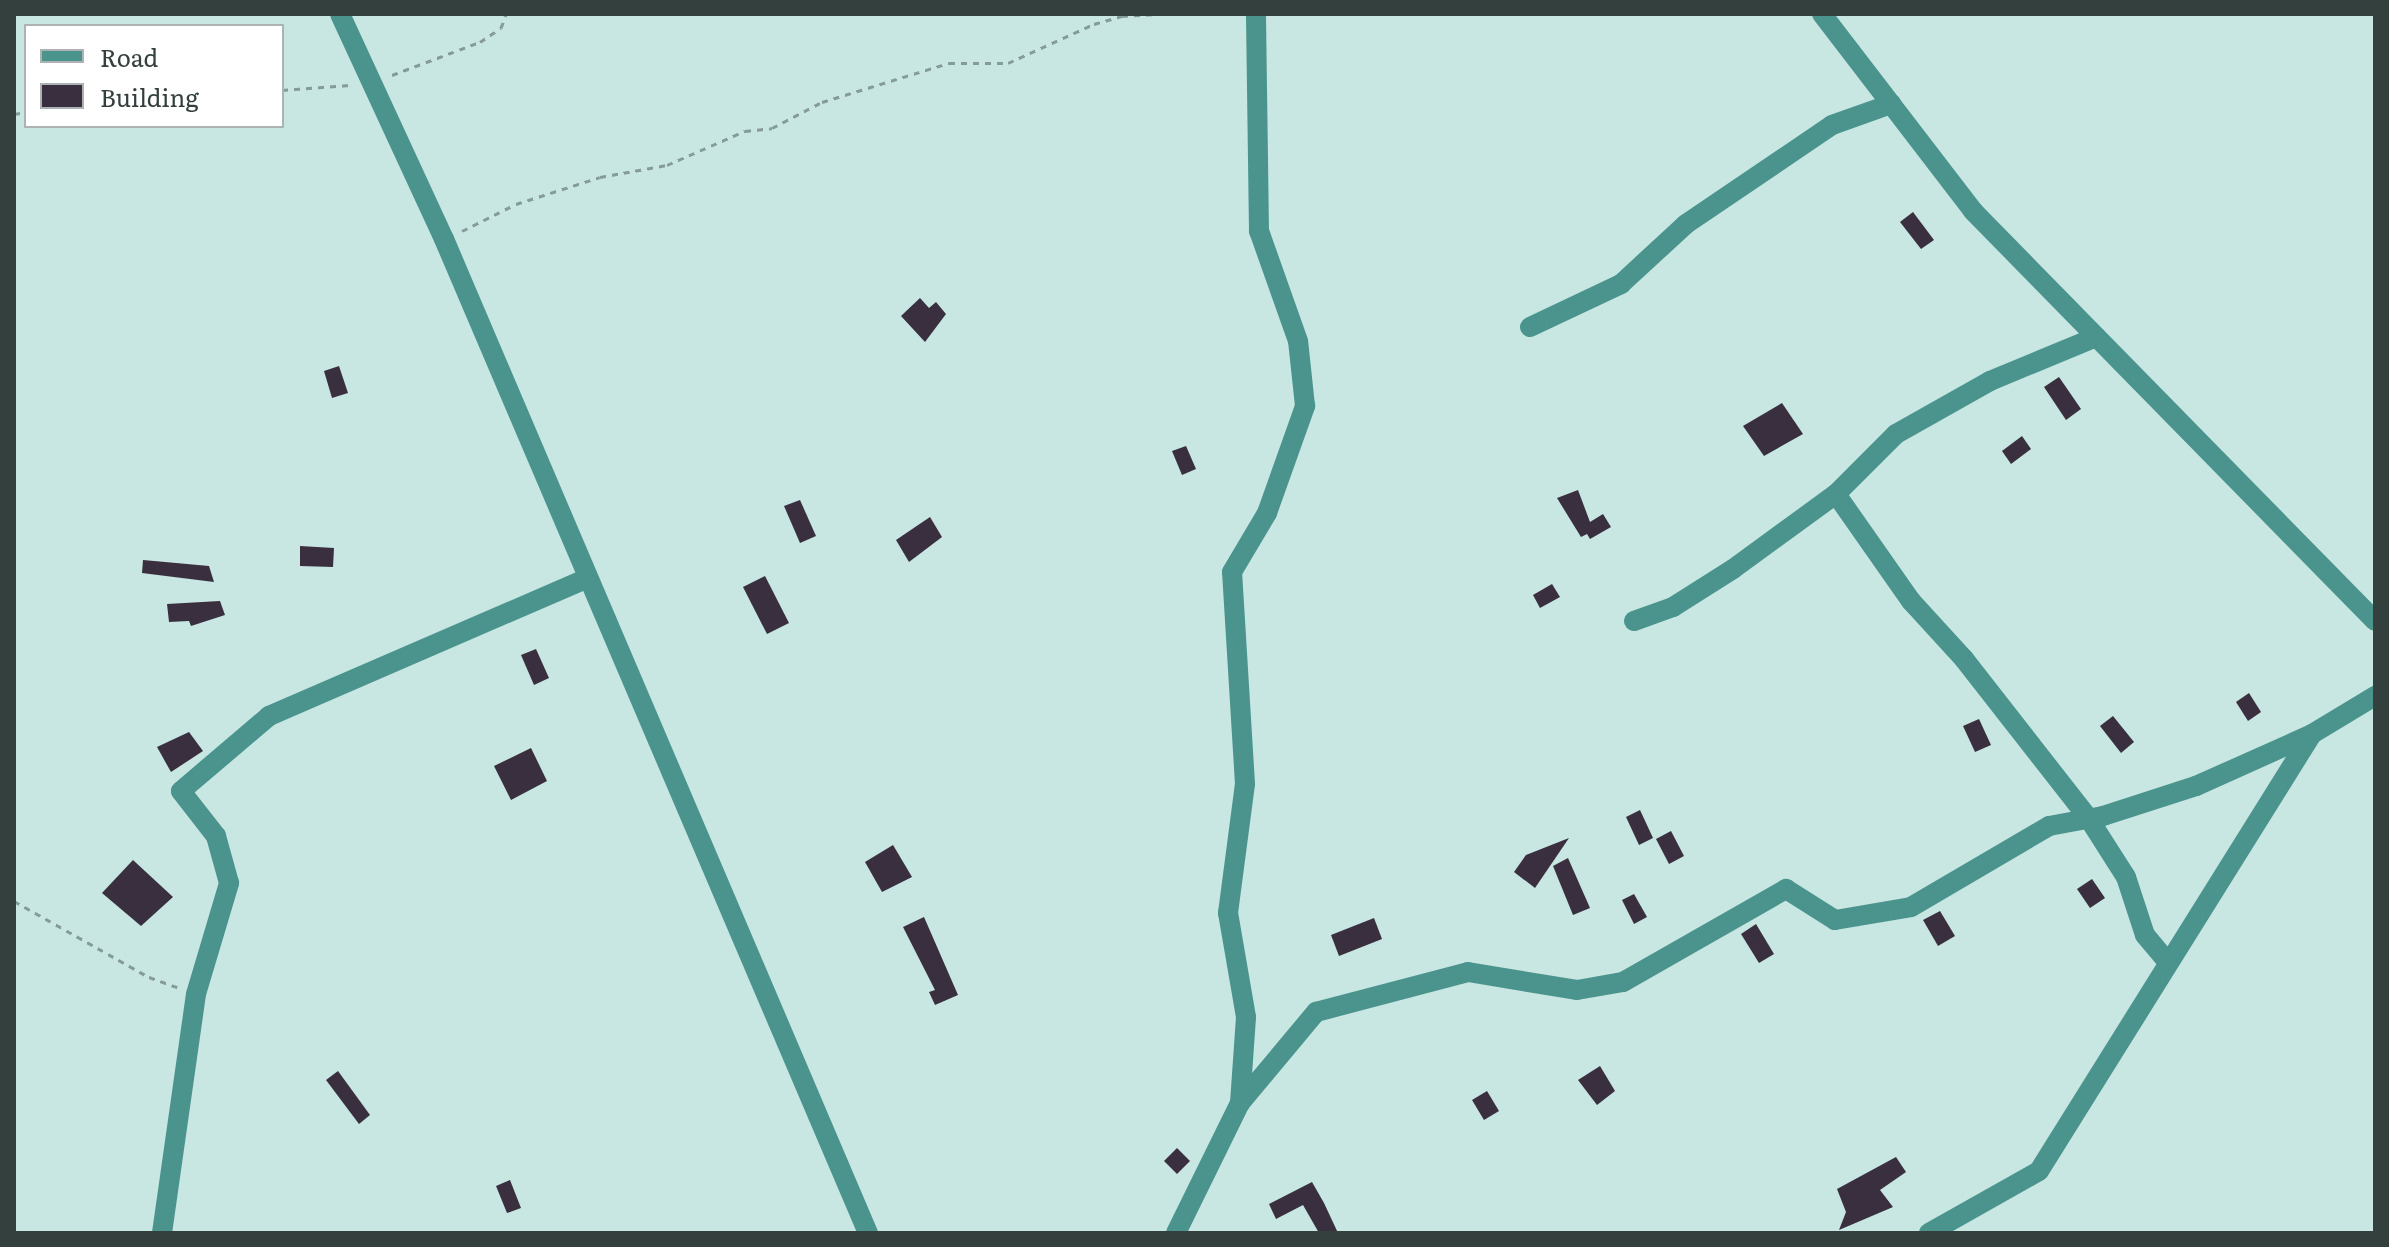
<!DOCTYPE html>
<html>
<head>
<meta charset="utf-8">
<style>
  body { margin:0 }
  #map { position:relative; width:2389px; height:1247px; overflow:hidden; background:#c8e6e2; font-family:Literata,serif }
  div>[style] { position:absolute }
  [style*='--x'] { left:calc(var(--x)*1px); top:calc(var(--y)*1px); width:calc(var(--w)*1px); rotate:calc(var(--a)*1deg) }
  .building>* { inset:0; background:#392f3f }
  .path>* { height:3px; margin-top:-1.5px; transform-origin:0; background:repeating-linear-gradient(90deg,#859b98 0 6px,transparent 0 12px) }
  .minor>* { height:20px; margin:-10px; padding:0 10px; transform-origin:10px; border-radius:10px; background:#4a948d }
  span { translate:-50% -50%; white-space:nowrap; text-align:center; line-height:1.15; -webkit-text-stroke:8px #fff; paint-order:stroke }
  .frame { position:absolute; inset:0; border:16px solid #33403e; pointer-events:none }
  .legend { position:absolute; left:24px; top:24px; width:260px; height:104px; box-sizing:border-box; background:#fff; border:2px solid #adb3b2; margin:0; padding:10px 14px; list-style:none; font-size:24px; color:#33403e }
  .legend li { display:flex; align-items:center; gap:16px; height:40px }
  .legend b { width:40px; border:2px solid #adb3b2 }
</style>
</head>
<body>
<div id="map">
  <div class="building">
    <i style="clip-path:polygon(1913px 212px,1934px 240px,1921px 249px,1900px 222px)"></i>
    <i style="clip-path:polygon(920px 298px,929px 308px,936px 302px,946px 314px,925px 342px,901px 316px)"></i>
    <i style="clip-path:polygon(339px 366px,348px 393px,332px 398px,324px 371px)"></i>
    <i style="clip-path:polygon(2059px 377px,2081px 409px,2066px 420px,2044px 387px)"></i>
    <i style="clip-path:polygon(1782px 403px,1803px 434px,1764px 456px,1743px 426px)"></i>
    <i style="clip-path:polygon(2022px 436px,2031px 449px,2011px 464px,2002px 451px)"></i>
    <i style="clip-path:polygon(1186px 446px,1196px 469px,1182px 475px,1172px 451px)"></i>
    <i style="clip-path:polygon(1578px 490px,1590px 522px,1603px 514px,1611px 527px,1590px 539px,1587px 534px,1581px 537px,1557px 498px)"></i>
    <i style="clip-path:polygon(800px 500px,816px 536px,800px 543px,784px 506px)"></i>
    <i style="clip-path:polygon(930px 517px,942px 537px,909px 562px,896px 540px)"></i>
    <i style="clip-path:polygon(300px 546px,334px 548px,333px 567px,300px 566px)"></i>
    <i style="clip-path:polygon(143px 560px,209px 566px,214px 582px,142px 573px)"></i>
    <i style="clip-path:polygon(765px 576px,789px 623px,767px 634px,743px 587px)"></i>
    <i style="clip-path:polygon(1552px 584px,1560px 597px,1540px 608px,1533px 595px)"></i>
    <i style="clip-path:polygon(220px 601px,225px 615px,191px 626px,189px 621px,169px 622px,167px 604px)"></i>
    <i style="clip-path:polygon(536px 649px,549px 678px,534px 685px,521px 655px)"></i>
    <i style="clip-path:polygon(2249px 693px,2261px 712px,2248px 721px,2236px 702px)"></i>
    <i style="clip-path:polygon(2113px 716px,2134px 742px,2121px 753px,2100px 726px)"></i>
    <i style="clip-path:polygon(1979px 719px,1991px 745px,1975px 752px,1963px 726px)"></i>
    <i style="clip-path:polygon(189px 732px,203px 751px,171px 772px,157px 747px)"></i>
    <i style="clip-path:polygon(531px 748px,547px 781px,511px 800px,494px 766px)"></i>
    <i style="clip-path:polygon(1640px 810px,1653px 838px,1639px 845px,1626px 817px)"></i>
    <i style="clip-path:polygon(1671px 831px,1684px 856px,1669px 864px,1656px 839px)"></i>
    <i style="clip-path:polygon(1569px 838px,1535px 888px,1514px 872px,1526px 855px)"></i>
    <i style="clip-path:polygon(893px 845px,912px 877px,882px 892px,865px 862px)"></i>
    <i style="clip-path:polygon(1568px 858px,1590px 908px,1573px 915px,1553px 866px)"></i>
    <i style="clip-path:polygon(133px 860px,173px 897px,141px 926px,102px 893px)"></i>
    <i style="clip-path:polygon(2092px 879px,2105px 898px,2090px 908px,2077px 889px)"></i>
    <i style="clip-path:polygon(1634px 894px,1647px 917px,1634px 924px,1622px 900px)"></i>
    <i style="clip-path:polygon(1940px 911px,1955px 936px,1938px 946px,1923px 920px)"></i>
    <i style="clip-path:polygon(924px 917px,958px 995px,935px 1005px,929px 992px,935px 990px,903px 927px)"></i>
    <i style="clip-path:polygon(1374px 918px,1382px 939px,1339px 956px,1331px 935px)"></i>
    <i style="clip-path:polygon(1756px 924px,1774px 954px,1759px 963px,1741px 934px)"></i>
    <i style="clip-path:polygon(1600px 1066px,1615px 1091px,1597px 1105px,1578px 1080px)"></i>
    <i style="clip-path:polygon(338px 1071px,370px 1115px,359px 1124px,326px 1080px)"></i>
    <i style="clip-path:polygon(1487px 1091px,1499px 1111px,1484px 1120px,1472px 1100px)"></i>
    <i style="clip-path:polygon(1177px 1148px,1190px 1161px,1177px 1174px,1164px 1161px)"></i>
    <i style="clip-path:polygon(1896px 1157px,1906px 1172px,1880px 1190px,1893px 1207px,1839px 1230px,1846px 1212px,1837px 1189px)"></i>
    <i style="clip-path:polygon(510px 1180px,521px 1208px,507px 1213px,496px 1186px)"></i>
    <i style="clip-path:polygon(1312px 1182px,1324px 1203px,1338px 1233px,1319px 1233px,1303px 1205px,1276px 1219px,1269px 1204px)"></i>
  </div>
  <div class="path">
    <i style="--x:392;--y:75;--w:94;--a:-20.6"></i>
    <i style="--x:480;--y:42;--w:25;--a:-34"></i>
    <i style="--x:501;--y:28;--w:15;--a:-70"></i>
    <i style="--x:282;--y:90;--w:68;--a:-4.2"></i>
    <i style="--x:14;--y:114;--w:12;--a:-9"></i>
    <i style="--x:462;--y:231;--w:60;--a:-26.6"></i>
    <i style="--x:516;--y:204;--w:88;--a:-17.8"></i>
    <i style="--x:600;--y:177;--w:68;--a:-10.2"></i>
    <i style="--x:667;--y:165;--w:85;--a:-23.6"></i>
    <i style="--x:745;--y:131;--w:27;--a:-6"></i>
    <i style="--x:772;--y:128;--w:56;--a:-27.5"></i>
    <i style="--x:822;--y:102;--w:133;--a:-17.1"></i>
    <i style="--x:949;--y:63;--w:59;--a:0"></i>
    <i style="--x:1008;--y:63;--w:94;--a:-24.4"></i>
    <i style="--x:1094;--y:24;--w:29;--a:-16"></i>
    <i style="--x:1122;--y:16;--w:36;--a:-3"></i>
    <i style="--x:14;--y:901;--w:155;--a:29.4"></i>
    <i style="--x:149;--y:977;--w:32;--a:20"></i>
  </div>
  <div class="minor">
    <i style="--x:340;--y:14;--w:248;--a:65.2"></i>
    <i style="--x:444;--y:239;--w:1081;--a:66.9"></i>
    <i style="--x:1822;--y:14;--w:248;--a:52.5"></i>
    <i style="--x:1973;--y:211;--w:574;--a:45.56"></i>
    <i style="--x:1530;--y:327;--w:101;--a:-25.3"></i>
    <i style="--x:1621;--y:284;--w:88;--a:-42.7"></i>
    <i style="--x:1686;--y:224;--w:176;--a:-34.1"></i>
    <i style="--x:1832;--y:125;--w:63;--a:-19.6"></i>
    <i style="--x:1836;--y:494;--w:131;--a:55"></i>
    <i style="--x:1911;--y:601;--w:79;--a:47.6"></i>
    <i style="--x:1964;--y:659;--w:203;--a:52"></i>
    <i style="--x:2089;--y:819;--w:69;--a:57.5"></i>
    <i style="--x:2126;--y:877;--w:61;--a:71.9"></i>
    <i style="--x:2145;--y:935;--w:35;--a:50"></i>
    <i style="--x:1634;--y:621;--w:41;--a:-19.7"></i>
    <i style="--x:1673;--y:607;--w:71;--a:-32.3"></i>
    <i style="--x:1733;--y:569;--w:127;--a:-36.1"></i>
    <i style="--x:1836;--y:494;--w:85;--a:-45"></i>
    <i style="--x:1896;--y:434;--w:108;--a:-29.4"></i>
    <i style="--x:1990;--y:381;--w:115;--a:-22.5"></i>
    <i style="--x:1240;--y:1103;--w:119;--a:-50.1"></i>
    <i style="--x:1316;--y:1012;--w:157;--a:-14.7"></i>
    <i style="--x:1468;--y:972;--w:110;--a:9.4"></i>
    <i style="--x:1577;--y:990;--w:47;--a:-9.9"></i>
    <i style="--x:1623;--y:982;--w:188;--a:-29.7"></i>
    <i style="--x:1786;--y:889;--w:58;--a:32.3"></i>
    <i style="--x:1835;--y:920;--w:77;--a:-9.7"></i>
    <i style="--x:1911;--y:907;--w:160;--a:-30.4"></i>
    <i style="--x:2049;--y:826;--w:55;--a:-10.5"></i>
    <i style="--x:2103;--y:816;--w:98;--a:-17.9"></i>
    <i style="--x:2196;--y:786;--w:127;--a:-24.1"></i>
    <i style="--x:2312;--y:734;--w:74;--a:-31.1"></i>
    <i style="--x:162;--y:1233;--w:241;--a:-81.9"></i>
    <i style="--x:196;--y:994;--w:116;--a:-73.4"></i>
    <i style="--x:229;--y:883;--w:49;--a:-105.5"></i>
    <i style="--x:216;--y:836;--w:57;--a:-127.9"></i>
    <i style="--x:181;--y:791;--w:116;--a:-40.4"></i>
    <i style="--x:269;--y:716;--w:345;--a:-23.4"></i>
    <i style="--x:1176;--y:1233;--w:145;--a:-63.8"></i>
    <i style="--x:1240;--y:1103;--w:86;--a:-86"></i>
    <i style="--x:1246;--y:1017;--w:106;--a:-99.8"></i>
    <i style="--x:1228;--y:913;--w:130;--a:-82.5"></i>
    <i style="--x:1245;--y:784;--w:212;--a:-93.5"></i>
    <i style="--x:1232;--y:572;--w:69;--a:-59.3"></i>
    <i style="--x:1267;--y:513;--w:114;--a:-70.4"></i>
    <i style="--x:1305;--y:406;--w:65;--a:-96.1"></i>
    <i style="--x:1298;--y:341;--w:117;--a:-109.5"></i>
    <i style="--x:1259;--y:231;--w:217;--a:-90.8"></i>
    <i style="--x:1929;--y:1233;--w:126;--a:-29.4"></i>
    <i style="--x:2039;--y:1171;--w:515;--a:-58.01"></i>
  </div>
  <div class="frame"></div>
  <ul class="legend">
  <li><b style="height:10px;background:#4a948d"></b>Road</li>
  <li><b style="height:22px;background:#392f3f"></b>Building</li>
  </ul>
</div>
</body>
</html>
